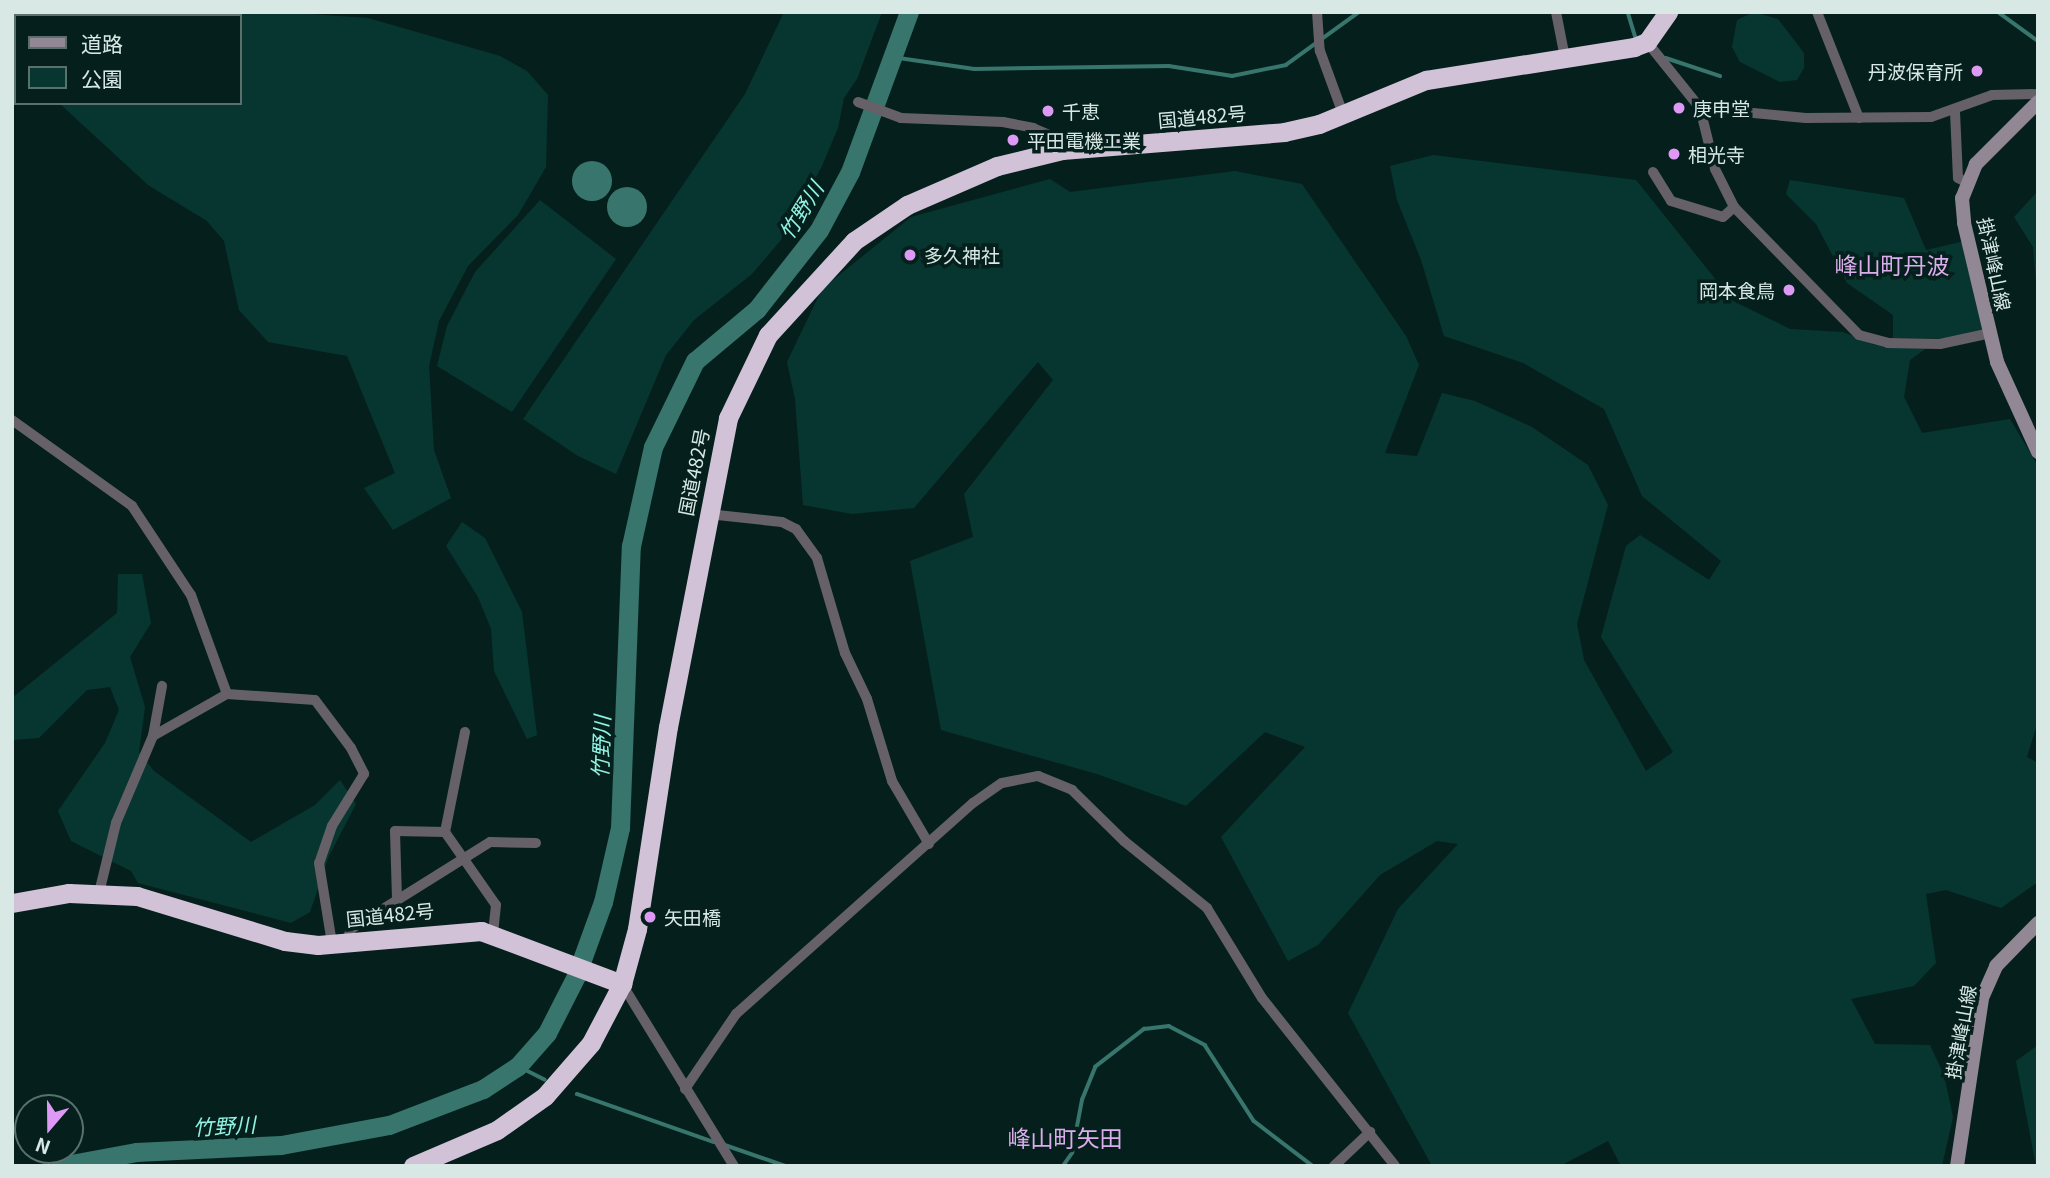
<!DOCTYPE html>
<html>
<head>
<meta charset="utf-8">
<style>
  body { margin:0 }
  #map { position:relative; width:2050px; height:1178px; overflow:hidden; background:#05201c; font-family:Georgia,"Noto Sans JP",serif }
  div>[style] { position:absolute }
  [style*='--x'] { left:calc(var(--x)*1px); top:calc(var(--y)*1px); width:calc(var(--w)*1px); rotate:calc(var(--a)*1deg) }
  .green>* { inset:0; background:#073631 }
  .water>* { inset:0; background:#37756d }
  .round { border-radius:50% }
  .stream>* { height:3.5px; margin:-1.75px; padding:0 1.75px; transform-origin:1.75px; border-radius:1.75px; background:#37756d }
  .river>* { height:19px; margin:-9.5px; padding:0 9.5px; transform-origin:9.5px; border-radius:9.5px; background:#37756d }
  .street>* { height:10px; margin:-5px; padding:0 5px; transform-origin:5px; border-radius:5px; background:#666068 }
  .secondary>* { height:14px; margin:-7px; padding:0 7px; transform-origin:7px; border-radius:7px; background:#918795 }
  .highway>* { height:19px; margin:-9.5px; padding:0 9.5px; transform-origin:9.5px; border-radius:9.5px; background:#d2c2d7 }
  .dots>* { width:19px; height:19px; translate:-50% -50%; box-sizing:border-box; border:4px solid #05201c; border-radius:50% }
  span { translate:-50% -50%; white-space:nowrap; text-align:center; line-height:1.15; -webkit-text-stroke:7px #05201c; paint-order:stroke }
  .poi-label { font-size:19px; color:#d8e8e5 }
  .right { translate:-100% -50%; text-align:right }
  .left { translate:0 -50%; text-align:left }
  .street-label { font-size:19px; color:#d8e8e5 }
  .water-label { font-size:21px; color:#90f3e4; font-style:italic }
  .quarter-label { font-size:23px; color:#dcadec }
  .frame { position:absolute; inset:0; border:14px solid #d8e8e5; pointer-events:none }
  .legend { position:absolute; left:14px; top:14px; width:228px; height:91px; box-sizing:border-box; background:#05201c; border:2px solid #59706c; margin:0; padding:9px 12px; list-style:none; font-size:21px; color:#d8e8e5 }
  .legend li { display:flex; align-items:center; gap:14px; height:35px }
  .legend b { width:35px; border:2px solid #59706c }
  .north { position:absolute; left:14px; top:1094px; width:70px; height:70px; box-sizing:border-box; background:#05201c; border:2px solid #59706c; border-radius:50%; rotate:200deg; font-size:19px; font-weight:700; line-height:28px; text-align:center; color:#d8e8e5 }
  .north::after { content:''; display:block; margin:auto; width:24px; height:32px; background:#dd99f3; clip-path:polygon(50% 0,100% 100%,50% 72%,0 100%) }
</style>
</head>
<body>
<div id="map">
  <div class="green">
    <i style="clip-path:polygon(88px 12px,282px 12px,368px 18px,500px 56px,527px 71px,548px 95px,546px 167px,518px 215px,468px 266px,439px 321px,429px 366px,434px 450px,451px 498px,393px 530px,364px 488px,395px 473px,347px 356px,268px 342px,239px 310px,224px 241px,207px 221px,148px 185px,59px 103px,240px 103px,240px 16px,85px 16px)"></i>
    <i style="clip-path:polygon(784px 12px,882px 12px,857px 79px,844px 98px,838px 128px,822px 166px,781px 240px,752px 274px,694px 320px,666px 355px,616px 474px,578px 456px,523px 419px,745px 94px)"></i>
    <i style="clip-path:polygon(1754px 12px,1778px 19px,1804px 53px,1804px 68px,1797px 80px,1780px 82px,1740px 62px,1732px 47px,1737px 20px)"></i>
    <i style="clip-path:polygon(1433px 155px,1636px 180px,1733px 301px,1790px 329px,1843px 332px,1875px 345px,1928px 347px,1910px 360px,1904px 397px,1922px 433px,2010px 419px,2038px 466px,2038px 721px,2027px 757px,2038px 763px,2038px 882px,2001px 908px,1946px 890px,1926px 894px,1936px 963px,1914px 986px,1851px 999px,1875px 1044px,1930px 1045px,1944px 1075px,1953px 1117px,1942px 1166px,1621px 1166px,1608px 1141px,1560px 1166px,1432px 1166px,1348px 1013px,1398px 909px,1458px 844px,1437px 841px,1380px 875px,1318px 945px,1288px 961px,1221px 837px,1305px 747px,1265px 732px,1186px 806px,1097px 774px,941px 730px,910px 561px,973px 537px,964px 494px,1053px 380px,1038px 362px,914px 508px,852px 514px,803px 505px,795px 399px,787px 362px,822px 289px,911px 217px,1050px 179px,1070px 192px,1235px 171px,1302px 184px,1406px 336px,1419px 365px,1385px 453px,1417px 456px,1442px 393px,1475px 401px,1532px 427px,1588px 465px,1608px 505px,1577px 624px,1584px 660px,1646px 771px,1673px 752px,1601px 637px,1626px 546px,1640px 535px,1709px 580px,1721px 561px,1642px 496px,1604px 409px,1523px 363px,1444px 336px,1421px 260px,1397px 200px,1390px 166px)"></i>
    <i style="clip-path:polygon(1790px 180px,1904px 198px,1926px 250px,1965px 241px,1985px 325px,1981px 332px,1966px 339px,1893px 338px,1893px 315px,1847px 283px,1816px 224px,1786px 194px)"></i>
    <i style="clip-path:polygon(2038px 191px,2038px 306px,2033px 247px,2014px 217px)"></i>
    <i style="clip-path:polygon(540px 200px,616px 259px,512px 412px,437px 366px,447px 326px,475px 272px)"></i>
    <i style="clip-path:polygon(462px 522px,485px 538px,522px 612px,537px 735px,527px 739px,494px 671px,491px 629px,478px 597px,446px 546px)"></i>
    <i style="clip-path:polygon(118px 574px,142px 574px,151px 623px,130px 657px,145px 707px,139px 752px,154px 771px,251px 842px,315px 805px,340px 780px,356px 804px,329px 856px,310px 912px,291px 923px,138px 883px,131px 871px,71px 841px,58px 811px,105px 743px,119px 710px,110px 687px,87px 690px,39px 738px,12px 740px,12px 698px,117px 613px)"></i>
    <i style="clip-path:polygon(2038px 1045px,2038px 1166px,2036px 1166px,2016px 1061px)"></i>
  </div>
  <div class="water">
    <i class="round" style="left:572px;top:161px;width:40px;height:40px"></i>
    <i class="round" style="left:607px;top:187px;width:40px;height:40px"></i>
  </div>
  <div class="stream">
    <i style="--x:1628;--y:12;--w:27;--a:73"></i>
    <i style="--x:1998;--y:12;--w:49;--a:35.9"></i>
    <i style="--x:892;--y:57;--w:83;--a:8.3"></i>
    <i style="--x:974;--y:69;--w:195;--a:-0.9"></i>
    <i style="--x:1169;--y:66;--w:64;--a:9"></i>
    <i style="--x:1232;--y:76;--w:55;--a:-11.5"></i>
    <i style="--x:1286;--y:65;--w:90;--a:-36"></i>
    <i style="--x:1666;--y:58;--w:57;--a:18.4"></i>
    <i style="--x:518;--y:1066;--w:30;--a:27"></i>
    <i style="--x:577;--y:1094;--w:145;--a:19.3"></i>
    <i style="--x:725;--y:1145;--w:65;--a:19"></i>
    <i style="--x:1063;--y:1166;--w:16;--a:-55"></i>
    <i style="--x:1072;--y:1153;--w:54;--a:-79.3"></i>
    <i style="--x:1082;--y:1100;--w:35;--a:-68"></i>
    <i style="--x:1095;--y:1067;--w:62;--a:-37.8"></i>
    <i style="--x:1144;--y:1029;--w:25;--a:-7"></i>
    <i style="--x:1169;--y:1026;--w:41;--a:27.8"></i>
    <i style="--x:1205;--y:1045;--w:90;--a:57.2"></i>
    <i style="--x:1254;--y:1121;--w:74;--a:37.3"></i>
  </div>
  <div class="river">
    <i style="--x:60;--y:1166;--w:77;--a:-10.4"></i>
    <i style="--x:136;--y:1152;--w:145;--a:-2.8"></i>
    <i style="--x:281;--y:1145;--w:110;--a:-10.5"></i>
    <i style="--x:389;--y:1125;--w:101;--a:-21"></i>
    <i style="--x:483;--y:1089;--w:42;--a:-33.3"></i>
    <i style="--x:518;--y:1066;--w:44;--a:-48.7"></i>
    <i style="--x:547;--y:1033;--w:64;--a:-63"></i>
    <i style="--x:576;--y:976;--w:79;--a:-70"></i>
    <i style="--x:603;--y:902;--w:76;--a:-77.1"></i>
    <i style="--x:620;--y:828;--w:282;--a:-87.8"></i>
    <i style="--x:631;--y:546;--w:101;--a:-77.5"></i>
    <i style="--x:653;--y:447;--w:96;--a:-64"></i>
    <i style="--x:695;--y:361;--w:81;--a:-40"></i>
    <i style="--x:757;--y:309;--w:100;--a:-51.9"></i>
    <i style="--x:819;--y:230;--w:66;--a:-61.9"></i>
    <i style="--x:850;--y:172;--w:171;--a:-69.8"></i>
  </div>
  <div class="street">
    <i style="--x:1317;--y:12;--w:39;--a:86"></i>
    <i style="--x:1320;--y:51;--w:67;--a:69.9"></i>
    <i style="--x:1556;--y:12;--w:47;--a:78.9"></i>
    <i style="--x:1817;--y:12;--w:114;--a:68.4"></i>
    <i style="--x:1647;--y:42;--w:85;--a:51.2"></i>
    <i style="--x:1700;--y:108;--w:106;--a:5.4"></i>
    <i style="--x:1806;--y:118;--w:125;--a:-0.5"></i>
    <i style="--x:1931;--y:117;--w:65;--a:-19.8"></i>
    <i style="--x:1992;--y:95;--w:46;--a:-1.2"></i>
    <i style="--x:858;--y:102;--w:46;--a:20.4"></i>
    <i style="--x:901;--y:118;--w:102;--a:2.2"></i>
    <i style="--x:1003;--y:122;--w:31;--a:11"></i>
    <i style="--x:1033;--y:128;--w:49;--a:22.9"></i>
    <i style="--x:1700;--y:108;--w:63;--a:76.2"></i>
    <i style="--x:1715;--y:169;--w:42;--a:63.4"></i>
    <i style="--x:1734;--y:207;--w:179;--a:45.7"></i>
    <i style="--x:1859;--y:335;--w:30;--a:15"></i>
    <i style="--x:1888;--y:343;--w:52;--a:1.1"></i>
    <i style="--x:1940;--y:344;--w:52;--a:-12.2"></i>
    <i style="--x:1955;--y:112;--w:66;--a:87.4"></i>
    <i style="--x:1958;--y:178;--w:9;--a:27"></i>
    <i style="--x:1653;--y:172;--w:34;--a:58"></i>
    <i style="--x:1671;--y:201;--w:54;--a:17.1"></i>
    <i style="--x:1723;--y:217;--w:15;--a:-42"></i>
    <i style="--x:12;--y:420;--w:148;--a:35.6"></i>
    <i style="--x:132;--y:506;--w:107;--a:56.5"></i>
    <i style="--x:191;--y:595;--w:105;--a:70"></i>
    <i style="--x:227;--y:694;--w:88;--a:3.9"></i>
    <i style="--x:315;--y:700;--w:60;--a:53.1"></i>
    <i style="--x:351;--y:748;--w:29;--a:63"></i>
    <i style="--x:364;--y:774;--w:61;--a:121.6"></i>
    <i style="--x:332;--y:826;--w:39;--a:109"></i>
    <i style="--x:319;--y:863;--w:81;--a:80.8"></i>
    <i style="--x:708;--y:514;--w:74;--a:6.2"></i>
    <i style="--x:782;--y:522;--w:16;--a:27"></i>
    <i style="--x:796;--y:529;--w:36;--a:54"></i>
    <i style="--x:817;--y:558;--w:99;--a:73.6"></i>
    <i style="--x:845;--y:653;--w:51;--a:64.4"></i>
    <i style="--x:867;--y:699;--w:86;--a:73"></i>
    <i style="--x:892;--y:781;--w:73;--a:59.6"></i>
    <i style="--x:465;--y:732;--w:102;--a:101.3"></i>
    <i style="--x:445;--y:832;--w:89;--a:55.1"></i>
    <i style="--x:496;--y:905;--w:30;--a:96"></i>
    <i style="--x:153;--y:736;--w:51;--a:-79.8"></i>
    <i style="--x:99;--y:893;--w:72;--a:-76.3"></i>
    <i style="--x:116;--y:823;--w:95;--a:-67"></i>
    <i style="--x:153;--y:736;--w:85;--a:-29.6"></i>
    <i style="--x:397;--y:899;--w:68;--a:-91.7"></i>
    <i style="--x:395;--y:831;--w:50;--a:1.1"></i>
    <i style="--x:347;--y:941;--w:13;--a:-72"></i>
    <i style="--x:351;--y:929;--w:164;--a:-32"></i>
    <i style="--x:490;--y:842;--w:46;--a:1.2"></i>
    <i style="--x:622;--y:984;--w:214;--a:58.4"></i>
    <i style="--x:685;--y:1089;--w:91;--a:-55.8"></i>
    <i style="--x:736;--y:1014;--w:317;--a:-41.7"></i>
    <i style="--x:973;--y:803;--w:35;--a:-35"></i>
    <i style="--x:1002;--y:783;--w:37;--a:-11"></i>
    <i style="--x:1038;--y:776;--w:37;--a:22"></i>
    <i style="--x:1072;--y:790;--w:73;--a:44.4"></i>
    <i style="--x:1124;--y:841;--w:107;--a:38.9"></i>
    <i style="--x:1207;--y:908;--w:105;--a:58.6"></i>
    <i style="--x:1262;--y:998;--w:214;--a:51.6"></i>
    <i style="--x:1334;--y:1166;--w:50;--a:-43.4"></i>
  </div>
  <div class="secondary">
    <i style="--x:2038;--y:102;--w:88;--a:135"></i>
    <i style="--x:1976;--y:164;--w:37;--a:112"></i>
    <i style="--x:1962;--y:198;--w:25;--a:85"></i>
    <i style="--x:1964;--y:223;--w:143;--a:76.6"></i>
    <i style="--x:1997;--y:362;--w:99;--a:65.5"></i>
    <i style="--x:1957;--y:1166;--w:170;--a:-81.5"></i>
    <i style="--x:1982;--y:998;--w:35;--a:-66"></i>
    <i style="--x:1996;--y:966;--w:60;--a:-45.7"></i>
  </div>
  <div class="highway">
    <i style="--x:12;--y:903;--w:58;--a:-10"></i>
    <i style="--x:69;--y:893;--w:68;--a:2.5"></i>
    <i style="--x:137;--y:896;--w:155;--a:16.9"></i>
    <i style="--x:285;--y:941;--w:33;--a:7"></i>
    <i style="--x:318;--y:945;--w:164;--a:-4.9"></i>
    <i style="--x:481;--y:931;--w:151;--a:20.6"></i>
    <i style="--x:413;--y:1166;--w:91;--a:-23.2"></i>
    <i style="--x:497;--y:1130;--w:59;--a:-35.3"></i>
    <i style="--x:545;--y:1096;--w:70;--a:-49"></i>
    <i style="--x:591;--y:1043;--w:67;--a:-62.3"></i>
    <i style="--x:622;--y:984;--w:57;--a:-74.7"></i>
    <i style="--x:637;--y:929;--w:204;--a:-81.3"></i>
    <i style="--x:668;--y:727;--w:315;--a:-79"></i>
    <i style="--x:728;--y:418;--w:92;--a:-64.3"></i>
    <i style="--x:768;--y:335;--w:127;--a:-47.5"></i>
    <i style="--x:854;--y:241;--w:64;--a:-34.2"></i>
    <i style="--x:907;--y:205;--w:98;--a:-23.4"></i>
    <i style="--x:997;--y:166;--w:67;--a:-13.8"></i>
    <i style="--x:1062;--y:150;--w:223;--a:-4.6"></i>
    <i style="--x:1284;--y:132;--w:36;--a:-13"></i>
    <i style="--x:1319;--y:124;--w:116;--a:-22.4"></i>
    <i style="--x:1426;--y:80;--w:211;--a:-9"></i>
    <i style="--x:1634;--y:47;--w:14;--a:-21"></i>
    <i style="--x:1647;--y:42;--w:37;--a:-55"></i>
  </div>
  <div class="dots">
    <i style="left:1977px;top:71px;background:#dd99f3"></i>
    <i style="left:1679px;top:108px;background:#dd99f3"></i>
    <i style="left:1048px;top:111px;background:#dd99f3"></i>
    <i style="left:1013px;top:140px;background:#dd99f3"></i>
    <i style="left:1674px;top:154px;background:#dd99f3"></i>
    <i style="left:910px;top:255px;background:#dd99f3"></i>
    <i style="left:1789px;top:290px;background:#dd99f3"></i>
    <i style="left:650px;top:917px;background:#dd99f3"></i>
  </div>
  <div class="poi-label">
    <span class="right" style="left:1963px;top:71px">丹波保育所</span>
    <span class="left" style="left:1693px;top:108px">庚申堂</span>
    <span class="left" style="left:1062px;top:111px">千恵</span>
    <span class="left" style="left:1027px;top:140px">平田電機工業</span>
    <span class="left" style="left:1688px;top:154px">相光寺</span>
    <span class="left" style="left:924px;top:255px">多久神社</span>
    <span class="right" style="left:1775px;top:290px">岡本食鳥</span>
    <span class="left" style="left:664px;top:917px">矢田橋</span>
  </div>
  <div class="street-label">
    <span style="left:1202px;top:116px;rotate:-5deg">国道482号</span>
    <span style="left:1995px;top:264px;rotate:78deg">掛津峰山線</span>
    <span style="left:693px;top:472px;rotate:-79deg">国道482号</span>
    <span style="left:390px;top:914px;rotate:-6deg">国道482号</span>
    <span style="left:1960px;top:1032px;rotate:-80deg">掛津峰山線</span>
  </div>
  <div class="water-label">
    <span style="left:800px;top:210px;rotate:-58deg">竹野川</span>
    <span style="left:600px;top:747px;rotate:-88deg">竹野川</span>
    <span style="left:224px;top:1125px;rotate:-3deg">竹野川</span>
  </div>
  <div class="quarter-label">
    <span style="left:1892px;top:264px">峰山町丹波</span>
    <span style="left:1065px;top:1137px">峰山町矢田</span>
  </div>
  <div class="frame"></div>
  <ul class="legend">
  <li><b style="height:9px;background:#918795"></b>道路</li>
  <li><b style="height:19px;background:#073631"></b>公園</li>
  </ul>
  <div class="north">N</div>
</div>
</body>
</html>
